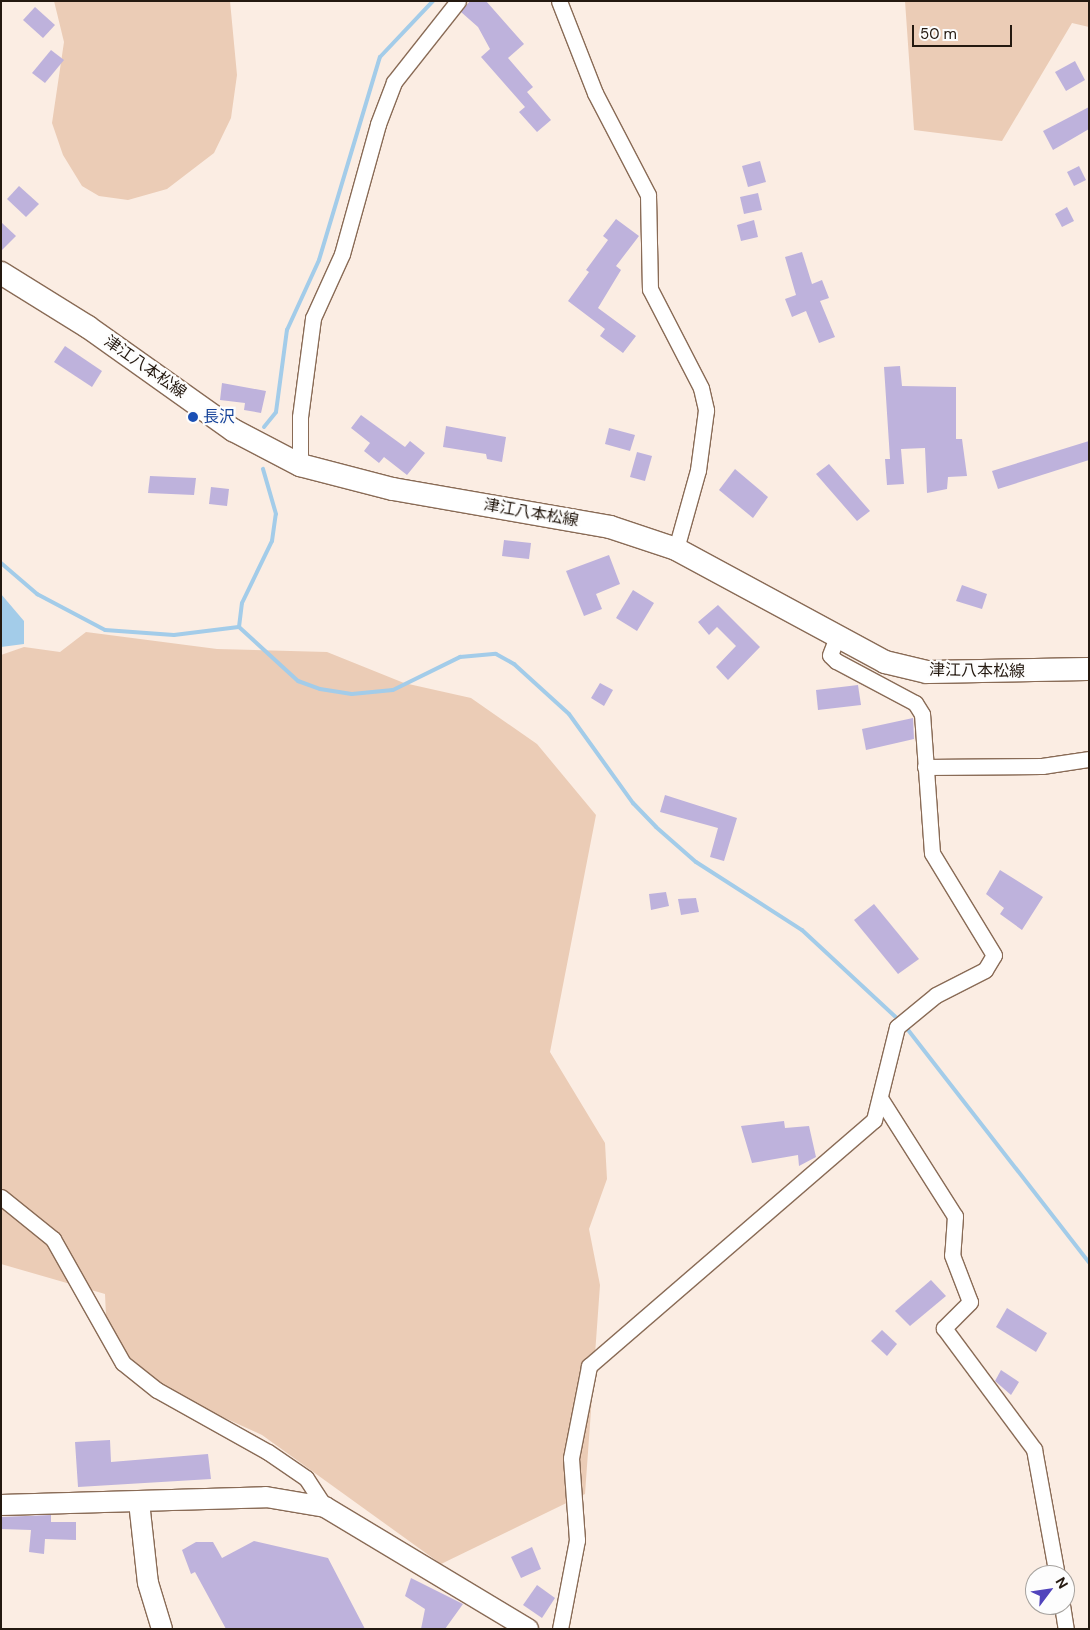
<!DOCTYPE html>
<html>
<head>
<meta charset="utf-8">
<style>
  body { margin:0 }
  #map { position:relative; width:1090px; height:1630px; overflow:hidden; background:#fbede3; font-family:"DM Sans","Noto Sans JP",sans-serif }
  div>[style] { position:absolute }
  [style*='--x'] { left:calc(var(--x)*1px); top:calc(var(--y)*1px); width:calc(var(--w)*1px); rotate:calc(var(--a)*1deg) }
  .green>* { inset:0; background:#ebccb6 }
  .water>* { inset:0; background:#a3cce9 }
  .stream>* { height:4px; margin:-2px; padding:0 2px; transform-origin:2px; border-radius:2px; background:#a3cce9 }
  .building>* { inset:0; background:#beb2dc }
  .roads { filter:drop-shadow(1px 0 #896b56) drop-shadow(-1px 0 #896b56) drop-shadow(0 1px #896b56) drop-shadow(0 -1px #896b56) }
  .minor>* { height:15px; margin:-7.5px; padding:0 7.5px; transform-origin:7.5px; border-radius:7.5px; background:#fff }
  .tertiary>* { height:20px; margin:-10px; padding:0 10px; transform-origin:10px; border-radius:10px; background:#fff }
  .secondary>* { height:22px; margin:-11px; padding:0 11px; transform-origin:11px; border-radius:11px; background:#fff }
  .dots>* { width:14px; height:14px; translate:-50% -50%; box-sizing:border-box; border:2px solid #fdfdfd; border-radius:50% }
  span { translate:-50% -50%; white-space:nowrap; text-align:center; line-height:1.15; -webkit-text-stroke:4.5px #fdfdfd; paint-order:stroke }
  .street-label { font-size:16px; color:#241910 }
  .transit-label { font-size:16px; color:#164399 }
  .left { translate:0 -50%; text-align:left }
  .frame { position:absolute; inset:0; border:2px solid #241910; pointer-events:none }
  .north { position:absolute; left:1025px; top:1565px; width:50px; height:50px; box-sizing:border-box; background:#fdfdfd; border:1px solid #a6a29e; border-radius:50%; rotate:59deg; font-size:14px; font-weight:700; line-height:20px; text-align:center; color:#241910 }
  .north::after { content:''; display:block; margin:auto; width:18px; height:22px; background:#5144bc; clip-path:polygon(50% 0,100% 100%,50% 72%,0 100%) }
  .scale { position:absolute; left:912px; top:25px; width:100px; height:22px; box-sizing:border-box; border:2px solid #241910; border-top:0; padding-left:6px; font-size:15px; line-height:18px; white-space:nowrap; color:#241910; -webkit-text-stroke:4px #fdfdfd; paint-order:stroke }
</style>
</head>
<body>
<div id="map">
  <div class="green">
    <i style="clip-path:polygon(54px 1px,230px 1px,237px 75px,231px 118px,214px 153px,167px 189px,128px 200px,99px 196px,82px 186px,63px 155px,52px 123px,64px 42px)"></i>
    <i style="clip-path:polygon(905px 1px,1089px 1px,1089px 27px,1072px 23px,1002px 141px,914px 130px)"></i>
    <i style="clip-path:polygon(86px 632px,217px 649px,327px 652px,404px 683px,471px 698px,537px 744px,596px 815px,550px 1052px,605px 1143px,607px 1179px,589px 1229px,600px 1285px,585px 1494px,441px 1564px,262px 1435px,148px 1383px,107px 1339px,105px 1294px,1px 1264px,1px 655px,24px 647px,60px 652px)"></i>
  </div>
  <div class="water">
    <i style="clip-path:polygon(1px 594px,24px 621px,24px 644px,1px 647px)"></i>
  </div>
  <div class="stream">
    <i style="--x:264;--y:427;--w:19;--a:-51"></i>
    <i style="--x:276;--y:412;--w:83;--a:-82.4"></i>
    <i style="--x:287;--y:330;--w:77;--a:-65.4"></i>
    <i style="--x:319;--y:260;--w:212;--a:-73.3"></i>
    <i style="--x:380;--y:57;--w:77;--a:-46.6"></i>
    <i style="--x:1;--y:563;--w:48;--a:40.7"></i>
    <i style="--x:37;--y:594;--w:77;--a:27.9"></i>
    <i style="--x:105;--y:630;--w:69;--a:4.1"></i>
    <i style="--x:174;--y:635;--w:65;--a:-7"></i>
    <i style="--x:239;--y:627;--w:80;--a:42.5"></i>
    <i style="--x:298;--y:681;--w:23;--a:20"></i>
    <i style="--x:320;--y:689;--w:32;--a:9"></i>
    <i style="--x:352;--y:694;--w:41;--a:-5.6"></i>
    <i style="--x:393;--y:690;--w:75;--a:-26.2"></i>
    <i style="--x:460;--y:657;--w:36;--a:-5"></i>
    <i style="--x:496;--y:654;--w:21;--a:29"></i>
    <i style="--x:514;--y:664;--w:74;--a:42.3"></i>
    <i style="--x:569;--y:714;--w:110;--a:54.3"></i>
    <i style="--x:633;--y:803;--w:33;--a:46"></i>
    <i style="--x:656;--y:827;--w:53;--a:41.2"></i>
    <i style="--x:696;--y:862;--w:126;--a:32.7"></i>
    <i style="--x:802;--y:930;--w:134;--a:42.9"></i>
    <i style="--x:239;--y:627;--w:24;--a:-83"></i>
    <i style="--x:242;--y:603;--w:69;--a:-64.2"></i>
    <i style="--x:272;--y:541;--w:27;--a:-82"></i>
    <i style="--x:276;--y:514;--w:47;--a:-106.1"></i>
    <i style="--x:905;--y:1026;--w:299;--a:52.1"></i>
  </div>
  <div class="building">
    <i style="clip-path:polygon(470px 1px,486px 1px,524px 44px,508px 58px,533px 87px,527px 92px,551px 120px,537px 132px,519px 112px,525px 107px,481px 57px,490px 49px,478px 27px,461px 12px)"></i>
    <i style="clip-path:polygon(35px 7px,55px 25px,43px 38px,23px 20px)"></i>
    <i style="clip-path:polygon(51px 50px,64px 60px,45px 83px,32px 73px)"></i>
    <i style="clip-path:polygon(1075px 61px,1085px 80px,1066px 91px,1055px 72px)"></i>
    <i style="clip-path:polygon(1089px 107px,1089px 129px,1053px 150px,1043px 131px)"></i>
    <i style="clip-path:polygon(760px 161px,766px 182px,748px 187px,742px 166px)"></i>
    <i style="clip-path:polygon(1079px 166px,1086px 180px,1074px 186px,1067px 172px)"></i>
    <i style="clip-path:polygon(19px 186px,39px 204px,26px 217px,7px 199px)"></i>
    <i style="clip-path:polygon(758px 193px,762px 210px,744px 214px,740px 197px)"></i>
    <i style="clip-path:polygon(1067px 207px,1074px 221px,1062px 227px,1055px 214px)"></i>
    <i style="clip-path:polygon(616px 219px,639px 236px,616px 266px,621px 270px,598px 308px,636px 336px,623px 353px,600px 336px,605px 329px,568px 301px,589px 272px,586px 270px,608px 240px,603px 236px)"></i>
    <i style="clip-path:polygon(754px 220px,758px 237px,741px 241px,737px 225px)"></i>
    <i style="clip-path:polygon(1px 222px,16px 236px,1px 251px)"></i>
    <i style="clip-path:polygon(802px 252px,812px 284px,822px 280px,829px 298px,820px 301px,835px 337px,819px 343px,806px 311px,792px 317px,785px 299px,796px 295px,785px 257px)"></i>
    <i style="clip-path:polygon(65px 346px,102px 371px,92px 387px,54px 362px)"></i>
    <i style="clip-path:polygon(900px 366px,902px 386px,956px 387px,956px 439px,962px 439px,967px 476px,948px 477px,947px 489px,927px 493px,925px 448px,901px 449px,904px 484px,887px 485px,885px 459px,890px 459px,884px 367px)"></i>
    <i style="clip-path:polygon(222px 383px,266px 391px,261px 413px,244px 410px,245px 403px,220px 400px)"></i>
    <i style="clip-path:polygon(361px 415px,405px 447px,410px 441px,425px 453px,407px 475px,384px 457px,379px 463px,364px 451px,370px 443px,351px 428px)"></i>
    <i style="clip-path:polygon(446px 426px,506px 437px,502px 462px,487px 459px,486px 454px,443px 447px)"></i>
    <i style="clip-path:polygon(609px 428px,635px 435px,630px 451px,605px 444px)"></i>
    <i style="clip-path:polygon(1089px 441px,1089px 460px,998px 489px,992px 471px)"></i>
    <i style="clip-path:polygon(637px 452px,652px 456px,645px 481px,630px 477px)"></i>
    <i style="clip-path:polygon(829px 464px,870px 511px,857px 521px,816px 474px)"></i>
    <i style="clip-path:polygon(735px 469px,768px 497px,753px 518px,719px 490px)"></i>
    <i style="clip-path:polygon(150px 476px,196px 478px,194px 495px,148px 493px)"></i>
    <i style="clip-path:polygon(211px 487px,229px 489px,227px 506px,209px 504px)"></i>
    <i style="clip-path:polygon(504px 540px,531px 543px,529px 559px,502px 556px)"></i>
    <i style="clip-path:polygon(609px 555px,620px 584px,596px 594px,602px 609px,584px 616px,566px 571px)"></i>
    <i style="clip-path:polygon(962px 585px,987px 594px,982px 609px,956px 601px)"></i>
    <i style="clip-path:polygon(633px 590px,654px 603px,637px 631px,616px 618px)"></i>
    <i style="clip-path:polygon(718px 605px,760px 647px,728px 680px,716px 667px,736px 646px,717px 627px,709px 635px,698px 622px)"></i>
    <i style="clip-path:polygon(600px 683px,613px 690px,604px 706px,591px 698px)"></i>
    <i style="clip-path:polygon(858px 685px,861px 705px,818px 710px,816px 690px)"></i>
    <i style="clip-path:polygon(913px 718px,914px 739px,866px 750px,862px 729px)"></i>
    <i style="clip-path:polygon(665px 795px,737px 818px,724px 861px,710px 857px,718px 828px,660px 812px)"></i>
    <i style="clip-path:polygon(1000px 870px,1043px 897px,1022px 930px,1000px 914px,1004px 908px,986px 894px)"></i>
    <i style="clip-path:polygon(666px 892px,669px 906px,651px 910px,649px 894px)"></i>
    <i style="clip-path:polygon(696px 898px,699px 912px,681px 915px,678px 899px)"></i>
    <i style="clip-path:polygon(874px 904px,919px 959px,898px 974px,854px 920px)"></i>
    <i style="clip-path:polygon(784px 1121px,785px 1128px,809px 1126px,816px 1157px,799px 1166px,798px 1155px,752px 1163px,741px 1126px)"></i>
    <i style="clip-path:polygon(931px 1280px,946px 1296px,910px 1326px,895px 1311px)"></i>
    <i style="clip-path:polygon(1007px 1308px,1047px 1333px,1036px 1352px,996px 1327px)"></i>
    <i style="clip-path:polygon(882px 1330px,897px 1344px,887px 1356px,871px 1341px)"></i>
    <i style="clip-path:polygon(1001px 1370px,1019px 1382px,1011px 1395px,995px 1381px)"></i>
    <i style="clip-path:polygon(110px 1440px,111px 1462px,208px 1454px,211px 1479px,78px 1487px,75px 1442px)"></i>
    <i style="clip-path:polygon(51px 1515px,51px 1522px,76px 1522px,76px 1540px,45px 1539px,44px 1554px,29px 1552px,31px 1530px,1px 1529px,1px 1517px)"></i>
    <i style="clip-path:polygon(254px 1541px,328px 1558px,365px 1629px,226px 1629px,195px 1572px,191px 1574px,182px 1550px,196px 1542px,213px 1542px,222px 1558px)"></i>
    <i style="clip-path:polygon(532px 1547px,541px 1569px,521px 1578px,511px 1557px)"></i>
    <i style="clip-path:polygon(411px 1578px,463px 1604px,445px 1629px,421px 1629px,425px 1609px,405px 1596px)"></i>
    <i style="clip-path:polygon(537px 1585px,555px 1598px,542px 1618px,523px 1605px)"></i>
  </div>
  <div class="roads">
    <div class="minor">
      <i style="--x:559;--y:1;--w:99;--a:68.6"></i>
      <i style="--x:595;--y:93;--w:115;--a:62.5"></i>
      <i style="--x:648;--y:195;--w:94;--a:88.8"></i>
      <i style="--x:650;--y:289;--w:111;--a:62.7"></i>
      <i style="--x:701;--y:388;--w:23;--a:77"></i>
      <i style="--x:706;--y:410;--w:61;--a:97.6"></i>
      <i style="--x:698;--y:470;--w:82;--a:105.6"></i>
      <i style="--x:300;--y:465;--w:48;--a:-90"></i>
      <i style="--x:300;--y:417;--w:100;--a:-82.5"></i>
      <i style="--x:313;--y:318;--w:70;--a:-65.6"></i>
      <i style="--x:342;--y:254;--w:135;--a:-74.5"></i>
      <i style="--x:378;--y:124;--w:45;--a:-69.1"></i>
      <i style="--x:394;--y:82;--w:103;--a:-51.7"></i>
      <i style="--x:925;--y:767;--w:117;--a:-0.5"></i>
      <i style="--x:1042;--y:766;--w:48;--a:-8.5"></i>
      <i style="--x:880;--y:1098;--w:140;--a:57.6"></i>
      <i style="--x:955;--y:1216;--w:39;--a:94"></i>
      <i style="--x:952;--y:1255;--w:50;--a:69"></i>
      <i style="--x:970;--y:1302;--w:37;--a:135"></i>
      <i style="--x:944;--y:1328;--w:151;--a:53.4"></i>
      <i style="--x:1034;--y:1449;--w:128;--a:79.7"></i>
      <i style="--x:1;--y:1197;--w:67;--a:38.9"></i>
      <i style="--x:53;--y:1239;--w:142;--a:60.6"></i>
      <i style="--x:123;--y:1363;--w:43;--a:38.5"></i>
      <i style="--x:157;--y:1390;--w:127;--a:29.2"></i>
      <i style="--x:268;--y:1452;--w:46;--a:34.4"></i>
      <i style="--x:306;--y:1478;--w:35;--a:57"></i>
      <i style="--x:1062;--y:1605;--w:24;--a:81"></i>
      <i style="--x:560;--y:1629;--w:91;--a:-79.2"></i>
      <i style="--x:577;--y:1540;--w:82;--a:-94.2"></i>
      <i style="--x:571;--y:1458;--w:94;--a:-78.9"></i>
      <i style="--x:589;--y:1366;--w:376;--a:-40.8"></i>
      <i style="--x:874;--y:1120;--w:96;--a:-76.1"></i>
      <i style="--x:897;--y:1027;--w:50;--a:-39.4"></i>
      <i style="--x:936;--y:995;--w:55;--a:-27"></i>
      <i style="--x:985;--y:970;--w:17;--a:-59"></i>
      <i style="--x:994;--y:955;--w:119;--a:-121.3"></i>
      <i style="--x:932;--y:853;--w:139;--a:-94.1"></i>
      <i style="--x:922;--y:714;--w:13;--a:-122"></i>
      <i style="--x:915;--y:703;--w:89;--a:-152"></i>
      <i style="--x:836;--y:661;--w:8;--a:-135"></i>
      <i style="--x:830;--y:655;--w:17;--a:-69"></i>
    </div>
    <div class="tertiary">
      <i style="--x:139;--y:1502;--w:81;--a:83.7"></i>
      <i style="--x:148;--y:1583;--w:48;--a:73.1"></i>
      <i style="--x:1;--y:1505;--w:265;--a:-1.7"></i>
      <i style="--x:266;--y:1497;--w:60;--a:9.6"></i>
      <i style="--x:325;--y:1507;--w:237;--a:31"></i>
    </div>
    <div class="secondary">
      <i style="--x:1;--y:273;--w:102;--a:31.8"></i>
      <i style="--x:88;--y:327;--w:178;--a:35.4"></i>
      <i style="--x:233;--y:430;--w:76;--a:27.6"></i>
      <i style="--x:300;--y:465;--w:96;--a:14.5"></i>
      <i style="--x:393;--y:489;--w:220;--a:9.9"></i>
      <i style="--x:610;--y:527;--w:70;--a:18.4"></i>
      <i style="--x:676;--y:549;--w:238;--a:28.4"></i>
      <i style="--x:885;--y:662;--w:43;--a:13.4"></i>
      <i style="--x:927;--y:672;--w:162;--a:-1.1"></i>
    </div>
  </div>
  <div class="dots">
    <i style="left:193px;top:417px;background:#1a4fb4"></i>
  </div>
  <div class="street-label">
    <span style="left:145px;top:367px;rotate:35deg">津江八本松線</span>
    <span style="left:531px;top:513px;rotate:10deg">津江八本松線</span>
    <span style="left:977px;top:671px;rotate:1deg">津江八本松線</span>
  </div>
  <div class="transit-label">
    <span class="left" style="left:203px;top:417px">長沢</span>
  </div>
  <div class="frame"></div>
  <div class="north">N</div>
  <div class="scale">50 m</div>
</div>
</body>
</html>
